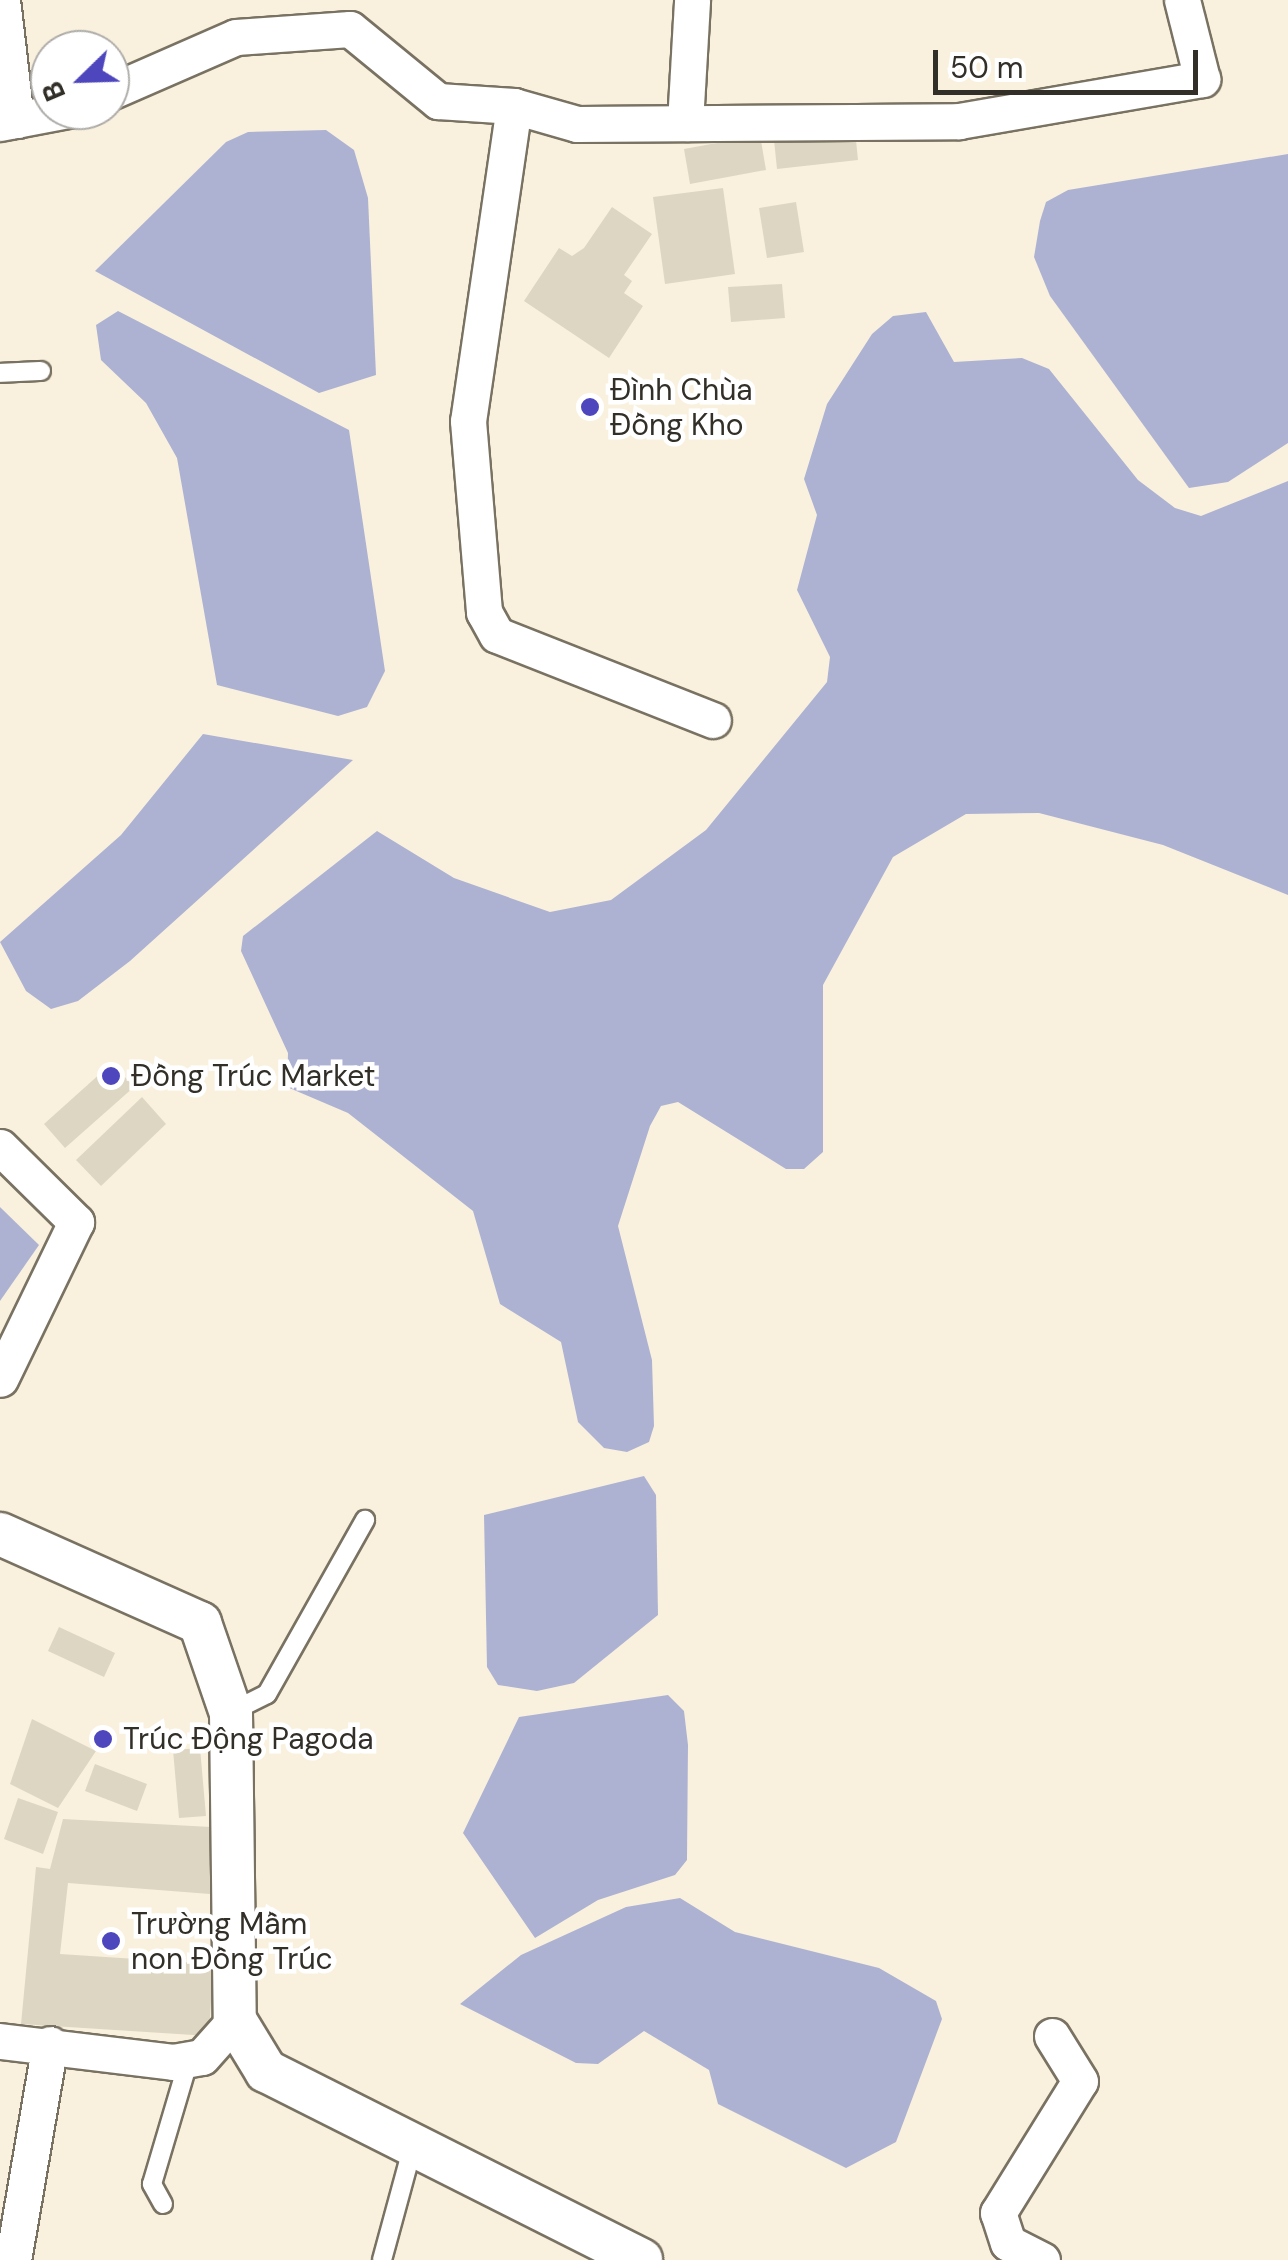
<!DOCTYPE html>
<html>
<head>
<meta charset="utf-8">
<style>
  body { margin:0 }
  #map { position:relative; width:1288px; height:2260px; overflow:hidden; background:#f9f1de; font-family:"DM Sans",sans-serif }
  div>[style] { position:absolute }
  [style*='--x'] { left:calc(var(--x)*1px); top:calc(var(--y)*1px); width:calc(var(--w)*1px); rotate:calc(var(--a)*1deg) }
  .water>* { inset:0; background:#adb2d3 }
  .building>* { inset:0; background:#ddd6c3 }
  .roads { filter:drop-shadow(2px 0 #797262) drop-shadow(-2px 0 #797262) drop-shadow(0 2px #797262) drop-shadow(0 -2px #797262) }
  .service>* { height:18px; margin:-9px; padding:0 9px; transform-origin:9px; border-radius:9px; background:#fff }
  .minor>* { height:35px; margin:-17.5px; padding:0 17.5px; transform-origin:17.5px; border-radius:17.5px; background:#fff }
  .tertiary>* { height:42px; margin:-21px; padding:0 21px; transform-origin:21px; border-radius:21px; background:#fff }
  .dots>* { width:28px; height:28px; translate:-50% -50%; box-sizing:border-box; border:5px solid #fff; border-radius:50% }
  span { translate:-50% -50%; white-space:nowrap; text-align:center; line-height:1.15; -webkit-text-stroke:9px #fff; paint-order:stroke }
  .poi-label { font-size:30px; color:#322f28 }
  .left { translate:0 -50%; text-align:left }
  .north { position:absolute; left:30px; top:30px; width:100px; height:100px; box-sizing:border-box; background:#fff; border:2px solid #adaca9; border-radius:50%; rotate:247deg; font-size:28px; font-weight:700; line-height:40px; text-align:center; color:#322f28 }
  .north::after { content:''; display:block; margin:auto; width:35px; height:45px; background:#4d46bd; clip-path:polygon(50% 0,100% 100%,50% 72%,0 100%) }
  .scale { position:absolute; left:933px; top:50px; width:265px; height:45px; box-sizing:border-box; border:5px solid #322f28; border-top:0; padding-left:12px; font-size:30px; line-height:35px; white-space:nowrap; color:#322f28; -webkit-text-stroke:8px #fff; paint-order:stroke }
</style>
</head>
<body>
<div id="map">
  <div class="water">
    <i style="clip-path:polygon(326px 130px,354px 150px,368px 198px,376px 375px,319px 393px,95px 271px,226px 142px,248px 132px)"></i>
    <i style="clip-path:polygon(1288px 154px,1288px 443px,1228px 482px,1189px 488px,1050px 296px,1034px 257px,1040px 221px,1046px 202px,1068px 190px)"></i>
    <i style="clip-path:polygon(118px 311px,349px 430px,385px 671px,367px 707px,338px 716px,217px 685px,177px 458px,146px 403px,101px 360px,96px 325px)"></i>
    <i style="clip-path:polygon(926px 312px,954px 362px,1022px 358px,1049px 369px,1138px 480px,1175px 508px,1201px 516px,1288px 481px,1288px 895px,1163px 845px,1039px 813px,966px 814px,893px 857px,823px 985px,823px 1152px,804px 1169px,786px 1169px,678px 1102px,661px 1106px,650px 1126px,618px 1226px,652px 1360px,654px 1426px,649px 1442px,627px 1452px,604px 1448px,578px 1422px,561px 1342px,500px 1304px,473px 1211px,348px 1113px,287px 1087px,288px 1053px,241px 951px,243px 936px,377px 831px,454px 878px,550px 912px,611px 900px,706px 830px,827px 682px,830px 657px,797px 590px,817px 515px,804px 479px,827px 404px,872px 334px,893px 316px)"></i>
    <i style="clip-path:polygon(203px 734px,353px 760px,130px 961px,78px 1001px,51px 1009px,26px 991px,0 942px,121px 835px)"></i>
    <i style="clip-path:polygon(0 1207px,39px 1245px,0 1301px)"></i>
    <i style="clip-path:polygon(644px 1476px,656px 1495px,658px 1615px,574px 1683px,537px 1691px,498px 1685px,487px 1667px,484px 1515px)"></i>
    <i style="clip-path:polygon(668px 1695px,684px 1711px,688px 1745px,687px 1860px,675px 1875px,598px 1900px,535px 1938px,463px 1833px,519px 1717px)"></i>
    <i style="clip-path:polygon(680px 1898px,735px 1932px,879px 1968px,936px 2001px,942px 2019px,896px 2142px,846px 2168px,718px 2104px,709px 2070px,644px 2031px,598px 2064px,576px 2063px,460px 2004px,521px 1955px,626px 1907px)"></i>
  </div>
  <div class="building">
    <i style="clip-path:polygon(855px 131px,858px 160px,777px 169px,774px 140px)"></i>
    <i style="clip-path:polygon(760px 135px,766px 170px,690px 184px,684px 149px)"></i>
    <i style="clip-path:polygon(723px 188px,735px 274px,665px 284px,653px 197px)"></i>
    <i style="clip-path:polygon(796px 202px,804px 252px,767px 258px,759px 208px)"></i>
    <i style="clip-path:polygon(612px 207px,652px 234px,624px 275px,632px 281px,624px 293px,643px 306px,609px 358px,524px 301px,559px 248px,572px 256px,584px 248px)"></i>
    <i style="clip-path:polygon(782px 284px,785px 318px,731px 322px,728px 287px)"></i>
    <i style="clip-path:polygon(112px 1063px,134px 1087px,65px 1148px,44px 1124px)"></i>
    <i style="clip-path:polygon(142px 1097px,166px 1124px,101px 1186px,76px 1160px)"></i>
    <i style="clip-path:polygon(59px 1627px,115px 1653px,104px 1677px,48px 1651px)"></i>
    <i style="clip-path:polygon(32px 1719px,96px 1751px,58px 1808px,10px 1784px)"></i>
    <i style="clip-path:polygon(200px 1748px,206px 1816px,179px 1818px,173px 1750px)"></i>
    <i style="clip-path:polygon(95px 1764px,147px 1784px,137px 1811px,85px 1791px)"></i>
    <i style="clip-path:polygon(18px 1798px,58px 1812px,43px 1854px,4px 1839px)"></i>
    <i style="clip-path:polygon(63px 1819px,211px 1827px,210px 1894px,68px 1883px,60px 1954px,213px 1964px,209px 2036px,21px 2024px,36px 1867px,50px 1869px)"></i>
  </div>
  <div class="roads">
    <div class="service">
      <i style="--x:0;--y:373;--w:41;--a:-2.8"></i>
      <i style="--x:231;--y:1712;--w:40;--a:-26.6"></i>
      <i style="--x:267;--y:1694;--w:200;--a:-60.6"></i>
      <i style="--x:163;--y:2204;--w:23;--a:-119"></i>
      <i style="--x:152;--y:2184;--w:130;--a:-73.5"></i>
      <i style="--x:382;--y:2260;--w:118;--a:-74.8"></i>
    </div>
    <div class="minor">
      <i style="--x:2;--y:0;--w:121;--a:83.3"></i>
      <i style="--x:110;--y:92;--w:137;--a:-23.6"></i>
      <i style="--x:236;--y:37;--w:114;--a:-4"></i>
      <i style="--x:350;--y:29;--w:114;--a:39.3"></i>
      <i style="--x:438;--y:101;--w:76;--a:3.8"></i>
      <i style="--x:514;--y:106;--w:66;--a:15.9"></i>
      <i style="--x:577;--y:124;--w:382;--a:-0.4"></i>
      <i style="--x:959;--y:121;--w:247;--a:-9.8"></i>
      <i style="--x:1202;--y:79;--w:81;--a:-104.2"></i>
      <i style="--x:514;--y:106;--w:318;--a:98.3"></i>
      <i style="--x:468;--y:421;--w:192;--a:85.2"></i>
      <i style="--x:484;--y:612;--w:26;--a:61"></i>
      <i style="--x:497;--y:635;--w:232;--a:21.5"></i>
      <i style="--x:0;--y:123;--w:69;--a:-10.8"></i>
      <i style="--x:685;--y:123;--w:123;--a:-86.7"></i>
      <i style="--x:0;--y:1147;--w:107;--a:44.6"></i>
      <i style="--x:76;--y:1222;--w:174;--a:115.8"></i>
      <i style="--x:0;--y:2041;--w:174;--a:6.9"></i>
      <i style="--x:173;--y:2062;--w:29;--a:-10"></i>
      <i style="--x:202;--y:2057;--w:50;--a:-48.3"></i>
      <i style="--x:13;--y:2260;--w:219;--a:-80.3"></i>
      <i style="--x:1042;--y:2260;--w:38;--a:-153"></i>
      <i style="--x:1008;--y:2243;--w:32;--a:-108"></i>
      <i style="--x:998;--y:2213;--w:155;--a:-58.2"></i>
      <i style="--x:1080;--y:2081;--w:53;--a:-121.9"></i>
    </div>
    <div class="tertiary">
      <i style="--x:0;--y:1534;--w:219;--a:24"></i>
      <i style="--x:200;--y:1623;--w:95;--a:71"></i>
      <i style="--x:231;--y:1713;--w:307;--a:89.3"></i>
      <i style="--x:235;--y:2020;--w:60;--a:58.7"></i>
      <i style="--x:266;--y:2071;--w:420;--a:26.7"></i>
    </div>
  </div>
  <div class="dots">
    <i style="left:590px;top:407px;background:#4d46bd"></i>
    <i style="left:111px;top:1076px;background:#4d46bd"></i>
    <i style="left:103px;top:1739px;background:#4d46bd"></i>
    <i style="left:111px;top:1941px;background:#4d46bd"></i>
  </div>
  <div class="poi-label">
    <span class="left" style="left:610px;top:407px">Đình Chùa<br>Đồng Kho</span>
    <span class="left" style="left:131px;top:1076px">Đồng Trúc Market</span>
    <span class="left" style="left:123px;top:1739px">Trúc Động Pagoda</span>
    <span class="left" style="left:131px;top:1941px">Trường Mầm<br>non Đồng Trúc</span>
  </div>
  <div class="north">B</div>
  <div class="scale">50 m</div>
</div>
</body>
</html>
